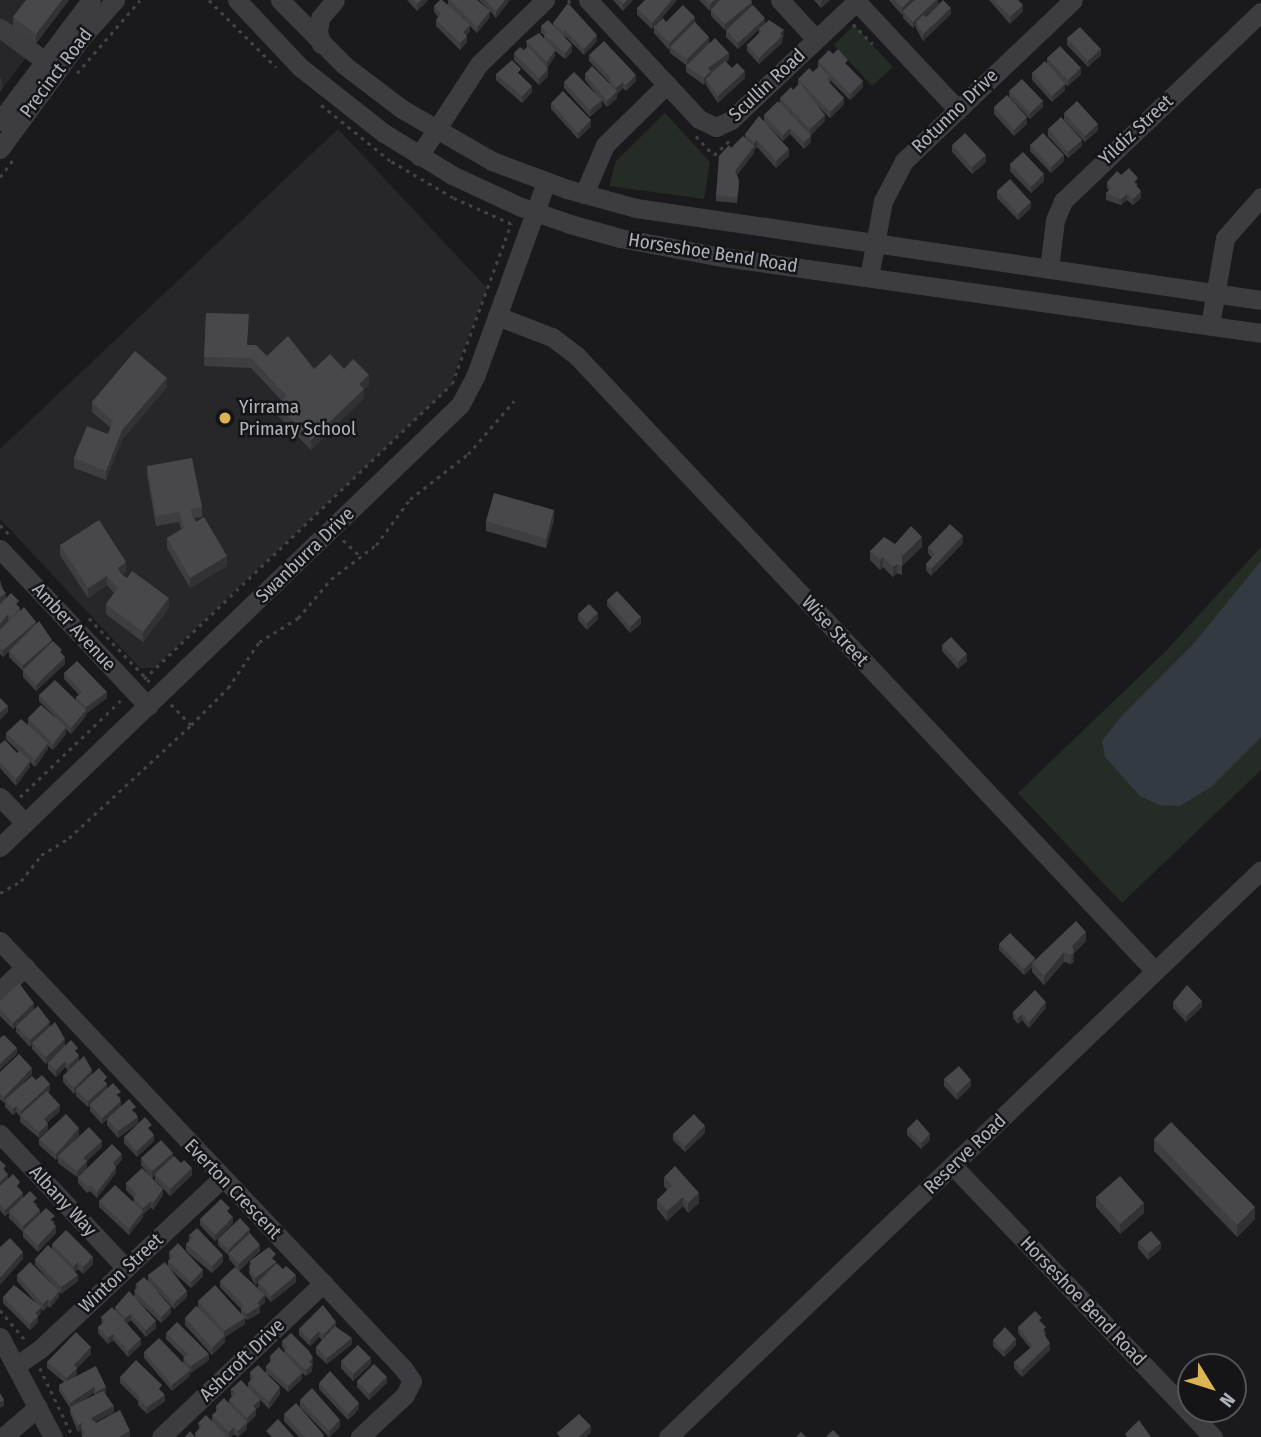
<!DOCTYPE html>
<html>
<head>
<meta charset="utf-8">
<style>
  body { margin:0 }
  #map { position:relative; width:1261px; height:1437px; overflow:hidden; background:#1a1a1c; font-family:"Fira Sans Condensed",sans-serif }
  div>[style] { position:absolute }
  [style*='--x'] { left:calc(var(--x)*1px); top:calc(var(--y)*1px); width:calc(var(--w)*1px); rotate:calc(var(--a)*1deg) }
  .built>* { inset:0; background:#272629 }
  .green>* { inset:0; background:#252c26 }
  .water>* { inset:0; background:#343a41 }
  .path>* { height:2.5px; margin-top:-1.25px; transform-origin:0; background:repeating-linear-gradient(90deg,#424348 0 3.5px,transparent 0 8.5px) }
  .minor>* { height:19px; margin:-9.5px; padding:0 9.5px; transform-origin:9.5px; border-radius:9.5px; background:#3c3c41 }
  .wall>* { inset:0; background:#3e3e41 }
  .shaded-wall>* { inset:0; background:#323235 }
  .building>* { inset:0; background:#48484c }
  .dots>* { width:19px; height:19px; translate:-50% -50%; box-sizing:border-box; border:4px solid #151517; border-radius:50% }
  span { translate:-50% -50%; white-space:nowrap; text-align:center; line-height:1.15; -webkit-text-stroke:5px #151517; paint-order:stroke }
  .street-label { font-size:19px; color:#aeb2ba }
  .poi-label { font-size:19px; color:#aeb2ba }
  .left { translate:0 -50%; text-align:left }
  .north { position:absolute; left:1177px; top:1353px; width:70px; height:70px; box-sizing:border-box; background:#151517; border:2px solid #525458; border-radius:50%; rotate:128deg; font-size:19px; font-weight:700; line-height:28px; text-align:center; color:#aeb2ba }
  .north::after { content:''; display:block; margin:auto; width:24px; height:32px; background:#dcb452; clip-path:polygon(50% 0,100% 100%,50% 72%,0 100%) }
</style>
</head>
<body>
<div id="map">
  <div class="built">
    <i style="clip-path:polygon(0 0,69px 0,0 92px)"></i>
    <i style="clip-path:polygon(338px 129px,487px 288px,450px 386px,154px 668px,140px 668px,0 519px,0 449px)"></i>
  </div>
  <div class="green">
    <i style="clip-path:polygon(854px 25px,893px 67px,872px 86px,834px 45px)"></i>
    <i style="clip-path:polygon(665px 113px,710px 162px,704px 199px,609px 186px,616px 161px)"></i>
    <i style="clip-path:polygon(1261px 547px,1261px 770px,1122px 903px,1018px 793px,1165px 652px)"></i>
  </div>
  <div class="water">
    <i style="clip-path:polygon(1261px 561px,1261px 737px,1211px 787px,1180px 806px,1159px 805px,1140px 796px,1105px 757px,1102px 741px,1120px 718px,1195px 642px)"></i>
  </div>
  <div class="path">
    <i style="--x:209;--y:0;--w:95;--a:45"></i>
    <i style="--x:568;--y:0;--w:8;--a:45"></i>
    <i style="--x:853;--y:24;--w:28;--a:45"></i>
    <i style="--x:77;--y:73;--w:96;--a:-49.2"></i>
    <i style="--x:696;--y:136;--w:26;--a:47"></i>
    <i style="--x:714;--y:155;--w:23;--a:-43"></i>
    <i style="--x:0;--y:177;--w:21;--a:-53"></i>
    <i style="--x:0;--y:525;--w:17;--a:45"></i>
    <i style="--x:343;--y:540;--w:25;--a:43"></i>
    <i style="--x:89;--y:618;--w:88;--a:46.4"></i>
    <i style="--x:144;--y:679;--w:426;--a:-43.8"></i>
    <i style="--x:452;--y:384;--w:171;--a:-69.8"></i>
    <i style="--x:511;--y:224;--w:64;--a:-155.9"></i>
    <i style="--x:453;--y:198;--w:73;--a:-149.6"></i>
    <i style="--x:390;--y:161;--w:92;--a:-141.1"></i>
    <i style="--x:171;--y:704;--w:29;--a:46"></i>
    <i style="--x:20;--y:797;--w:140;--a:-43.8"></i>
    <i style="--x:0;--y:893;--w:24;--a:-30"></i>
    <i style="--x:21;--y:881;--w:33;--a:-52"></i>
    <i style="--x:41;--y:855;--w:33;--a:-31"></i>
    <i style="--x:69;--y:838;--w:166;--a:-42.8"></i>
    <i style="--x:191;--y:725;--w:52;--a:-45"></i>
    <i style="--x:228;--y:688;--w:55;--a:-56"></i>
    <i style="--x:259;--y:642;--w:46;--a:-31.6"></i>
    <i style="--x:298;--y:618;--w:51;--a:-49.8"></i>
    <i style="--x:331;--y:579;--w:56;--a:-37.1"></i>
    <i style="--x:376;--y:545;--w:57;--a:-53.5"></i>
    <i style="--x:410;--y:499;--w:73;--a:-37.8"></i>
    <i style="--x:468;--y:454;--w:70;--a:-49"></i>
    <i style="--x:0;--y:1310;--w:40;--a:50"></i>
    <i style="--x:40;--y:1368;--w:76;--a:64.4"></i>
  </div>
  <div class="minor">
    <i style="--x:237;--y:0;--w:92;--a:46.8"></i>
    <i style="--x:300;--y:67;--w:107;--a:38.2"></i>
    <i style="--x:384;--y:133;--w:80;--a:31.7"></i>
    <i style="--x:452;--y:175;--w:76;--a:24.9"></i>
    <i style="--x:521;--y:207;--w:52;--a:19.1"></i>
    <i style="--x:570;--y:224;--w:52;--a:15.6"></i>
    <i style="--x:620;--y:238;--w:98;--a:10.6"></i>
    <i style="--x:716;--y:256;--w:550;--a:8.04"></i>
    <i style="--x:280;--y:0;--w:91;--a:45.4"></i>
    <i style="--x:344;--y:65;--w:73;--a:37.2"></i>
    <i style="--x:402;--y:109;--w:104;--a:30"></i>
    <i style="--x:492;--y:161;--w:80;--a:20.5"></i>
    <i style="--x:567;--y:189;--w:72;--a:15.4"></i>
    <i style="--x:636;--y:208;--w:632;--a:8.37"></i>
    <i style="--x:588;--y:0;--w:163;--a:47"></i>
    <i style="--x:699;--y:119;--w:19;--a:25"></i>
    <i style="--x:716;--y:127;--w:17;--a:-25"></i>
    <i style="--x:731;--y:120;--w:175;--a:-43.4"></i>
    <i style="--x:780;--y:0;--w:53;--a:47.3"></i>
    <i style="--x:856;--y:1;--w:148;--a:46.9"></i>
    <i style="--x:0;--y:28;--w:66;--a:36.3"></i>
    <i style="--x:321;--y:44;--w:13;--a:-103"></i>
    <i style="--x:318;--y:31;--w:13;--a:-81"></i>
    <i style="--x:320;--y:18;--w:23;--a:-50"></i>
    <i style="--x:0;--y:121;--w:151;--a:-53.1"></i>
    <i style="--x:0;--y:149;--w:139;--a:-53.8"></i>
    <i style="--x:82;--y:37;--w:50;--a:-48.3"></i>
    <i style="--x:419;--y:156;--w:110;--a:-56.9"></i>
    <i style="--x:479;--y:64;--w:92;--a:-44.1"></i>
    <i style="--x:584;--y:194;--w:53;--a:-66.8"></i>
    <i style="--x:605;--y:145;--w:87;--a:-44.5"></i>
    <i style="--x:1049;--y:269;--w:49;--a:-83"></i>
    <i style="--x:1055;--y:220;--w:21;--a:-67"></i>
    <i style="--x:1063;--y:201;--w:274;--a:-43.7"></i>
    <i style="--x:869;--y:277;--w:77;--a:-79.6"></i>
    <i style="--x:883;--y:201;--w:45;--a:-62.3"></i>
    <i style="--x:904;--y:161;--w:233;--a:-43.6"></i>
    <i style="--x:497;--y:316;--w:59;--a:20.9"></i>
    <i style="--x:552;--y:337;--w:30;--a:37"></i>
    <i style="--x:576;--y:355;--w:845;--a:46.77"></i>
    <i style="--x:1210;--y:325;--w:88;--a:-80.2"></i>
    <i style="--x:1225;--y:238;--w:55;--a:-48.7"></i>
    <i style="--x:0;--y:549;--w:216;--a:46.7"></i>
    <i style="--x:0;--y:797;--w:36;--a:46"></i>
    <i style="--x:0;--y:847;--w:638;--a:-43.86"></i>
    <i style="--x:460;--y:405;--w:32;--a:-62"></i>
    <i style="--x:475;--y:377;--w:208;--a:-70"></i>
    <i style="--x:0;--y:941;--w:587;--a:46.66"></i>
    <i style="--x:403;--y:1368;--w:16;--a:55"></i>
    <i style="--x:412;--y:1381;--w:16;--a:117"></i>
    <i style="--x:405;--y:1395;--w:62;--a:137"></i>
    <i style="--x:0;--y:991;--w:35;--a:-44"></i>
    <i style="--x:0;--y:1134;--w:184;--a:46.8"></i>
    <i style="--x:953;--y:1166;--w:376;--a:46.2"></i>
    <i style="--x:0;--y:1337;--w:113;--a:62.1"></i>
    <i style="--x:17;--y:1365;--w:28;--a:-35"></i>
    <i style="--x:40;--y:1349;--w:250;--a:-43.2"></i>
    <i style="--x:3;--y:1437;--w:46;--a:-40.6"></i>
    <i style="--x:161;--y:1437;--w:224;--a:-43.5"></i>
    <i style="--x:668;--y:1437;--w:820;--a:-43.72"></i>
  </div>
  <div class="wall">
    <i style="clip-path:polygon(26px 0,69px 0,36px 43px,13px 27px,13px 17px)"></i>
    <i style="clip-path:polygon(407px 0,428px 0,417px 11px)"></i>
    <i style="clip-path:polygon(448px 0,477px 0,489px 10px,479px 0,510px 0,496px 18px,490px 11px,490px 17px,477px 33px,470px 26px,470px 31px,466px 35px,467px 42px,460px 50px,436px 26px,436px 20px,438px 17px,434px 12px,434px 6px,448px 4px)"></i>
    <i style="clip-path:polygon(613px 0,633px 0,623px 11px)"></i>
    <i style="clip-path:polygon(677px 0,655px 26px,666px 22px,695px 22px,709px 43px,729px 59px,726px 62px,732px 68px,745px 78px,718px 103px,706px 85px,706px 82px,704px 85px,686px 72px,686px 65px,670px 53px,670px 48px,669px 50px,654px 33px,654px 27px,652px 29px,637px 15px,637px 8px)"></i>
    <i style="clip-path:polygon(699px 0,751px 0,752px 6px,765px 23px,784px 36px,782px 38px,782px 43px,759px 64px,747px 51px,747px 45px,759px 34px,759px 29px,738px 49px,726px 37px,726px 30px,733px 23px,725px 30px,711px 16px,711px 10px,715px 5px,710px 11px)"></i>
    <i style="clip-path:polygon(814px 0,830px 0,821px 8px)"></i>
    <i style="clip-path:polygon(889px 0,938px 0,938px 4px,925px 17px,951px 14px,923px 41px,916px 28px,916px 25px,913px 28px,903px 18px,903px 14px,902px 15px)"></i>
    <i style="clip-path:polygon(989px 0,1018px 0,1023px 11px,1010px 24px)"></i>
    <i style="clip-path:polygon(553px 23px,597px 41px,584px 55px,565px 36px,564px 37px,572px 52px,565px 59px,555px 51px,555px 56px,547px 68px,548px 76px,539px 85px,514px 60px,514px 53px,524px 50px,527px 48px,526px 41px,544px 38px,544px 35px,541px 33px,541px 26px,553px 26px)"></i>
    <i style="clip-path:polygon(1067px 38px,1101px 55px,1088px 67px,1067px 45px)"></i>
    <i style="clip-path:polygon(833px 54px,848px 66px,863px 87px,850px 100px,830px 80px,830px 83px,844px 104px,830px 118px,818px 106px,825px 121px,811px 135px,811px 142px,804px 149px,790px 134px,783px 141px,766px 124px,789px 156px,776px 168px,757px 147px,754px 150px,754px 153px,737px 175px,739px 186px,737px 203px,716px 201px,716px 195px,731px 148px,745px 138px,745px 134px,764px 121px,764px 115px,780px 103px,780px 98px,793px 90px,798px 85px,798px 79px,813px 72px,818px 68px,818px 61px)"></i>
    <i style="clip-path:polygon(589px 55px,636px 81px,626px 91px,623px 88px,617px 94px,617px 98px,607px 107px,602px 101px,602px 106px,590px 117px,564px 88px,564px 82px,598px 96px,585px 80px,585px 74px,609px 83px,609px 82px,589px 61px)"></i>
    <i style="clip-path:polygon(1047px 58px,1081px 74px,1068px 86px,1065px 84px,1065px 90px,1052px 102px,1032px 80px,1032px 73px,1047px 64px)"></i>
    <i style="clip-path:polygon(496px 74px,521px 75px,521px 76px,532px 92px,522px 103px,496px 80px)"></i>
    <i style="clip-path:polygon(1009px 91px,1043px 107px,1030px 119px,1009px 97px)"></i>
    <i style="clip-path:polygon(551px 103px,591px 126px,578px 139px,551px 109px)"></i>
    <i style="clip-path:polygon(994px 107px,1027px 124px,1014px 136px,994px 114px)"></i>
    <i style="clip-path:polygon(1064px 113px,1098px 130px,1085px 142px,1064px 120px)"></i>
    <i style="clip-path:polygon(1048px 129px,1082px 146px,1068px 158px,1048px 136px)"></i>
    <i style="clip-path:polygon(952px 145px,986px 162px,972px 174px,952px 152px)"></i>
    <i style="clip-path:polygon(1030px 145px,1064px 161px,1051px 173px,1030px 151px)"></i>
    <i style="clip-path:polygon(1010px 164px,1044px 181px,1031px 193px,1010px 171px)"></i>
    <i style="clip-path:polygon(1121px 175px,1138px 184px,1136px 186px,1141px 198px,1133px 205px,1127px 200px,1121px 205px,1106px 200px,1106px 193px,1109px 191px,1107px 188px,1107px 182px)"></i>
    <i style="clip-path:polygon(997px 191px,1031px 208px,1018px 220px,997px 198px)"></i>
    <i style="clip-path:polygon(206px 313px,248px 345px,267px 356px,314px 369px,344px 369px,369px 385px,364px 389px,364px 398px,311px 450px,277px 415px,277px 405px,282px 401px,251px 368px,204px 366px)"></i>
    <i style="clip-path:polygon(167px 387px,122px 440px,106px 480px,74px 468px,74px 458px,108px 434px,111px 428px,92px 412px,92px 402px)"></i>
    <i style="clip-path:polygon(147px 466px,202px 507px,202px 517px,194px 518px,227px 566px,190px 588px,167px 548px,167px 538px,181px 529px,179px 522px,156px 526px,147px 475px)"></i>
    <i style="clip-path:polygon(554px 520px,546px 548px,486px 531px,486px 521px)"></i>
    <i style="clip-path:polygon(963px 543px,931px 576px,926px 570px,926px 564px,932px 558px,928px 553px,928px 547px)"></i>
    <i style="clip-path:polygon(895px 544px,922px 547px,902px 566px,902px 575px,897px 573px,893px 577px,883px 567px,880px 570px,870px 560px,870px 551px)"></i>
    <i style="clip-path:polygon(60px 545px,126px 572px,122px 575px,169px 608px,143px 642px,106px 614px,106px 604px,114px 593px,107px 585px,88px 598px,60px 555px)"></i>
    <i style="clip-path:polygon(0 580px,6px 598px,19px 607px,20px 610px,36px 624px,62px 654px,65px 664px,36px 691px,23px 677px,23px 671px,9px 657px,9px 651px,3px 657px,0 654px)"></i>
    <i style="clip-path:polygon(607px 600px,641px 624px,630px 633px,607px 606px)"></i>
    <i style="clip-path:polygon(578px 614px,598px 619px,587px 630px,578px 620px)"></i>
    <i style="clip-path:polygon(942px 645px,967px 661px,958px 669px,942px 651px)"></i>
    <i style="clip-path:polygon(64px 673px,107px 698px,86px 713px,86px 716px,71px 734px,66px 729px,66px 734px,53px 750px,48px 746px,48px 749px,35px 767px,30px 762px,30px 767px,16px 786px,0 768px,0 744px,17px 753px,19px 752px,6px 739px,6px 733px,28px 724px,28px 718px,55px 717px,39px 701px,39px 695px,76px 701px,76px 697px,79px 695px,64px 679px)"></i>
    <i style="clip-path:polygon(1086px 941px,1074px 953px,1074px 962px,1071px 964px,1064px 962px,1044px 985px,1032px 972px,1032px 967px,1024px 975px,999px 950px,999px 944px,1035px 960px)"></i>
    <i style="clip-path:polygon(0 1001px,34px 1009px,65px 1045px,78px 1054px,79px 1061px,92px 1074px,107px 1083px,107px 1088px,121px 1098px,120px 1099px,121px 1106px,136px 1113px,138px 1123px,118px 1138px,107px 1125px,107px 1119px,102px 1124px,90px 1111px,90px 1106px,88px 1107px,76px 1096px,76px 1092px,74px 1094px,63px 1082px,63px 1076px,68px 1071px,65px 1067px,56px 1077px,48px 1069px,48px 1063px,58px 1053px,46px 1064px,32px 1049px,32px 1044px,30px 1047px,16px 1032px,16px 1026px,22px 1020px,13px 1029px,0 1016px)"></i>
    <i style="clip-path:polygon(1173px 1002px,1202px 1007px,1186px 1022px,1173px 1008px)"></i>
    <i style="clip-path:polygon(1046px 1008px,1029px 1028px,1022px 1020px,1018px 1024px,1013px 1018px,1013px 1012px)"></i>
    <i style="clip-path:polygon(0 1072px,32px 1074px,21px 1085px,36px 1080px,50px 1091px,48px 1092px,60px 1111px,47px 1123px,39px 1138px,20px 1122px,20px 1116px,16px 1112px,13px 1115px,5px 1107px,5px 1102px,4px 1103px,0 1099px)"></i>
    <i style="clip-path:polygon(944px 1079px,971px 1086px,957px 1100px,944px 1086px)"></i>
    <i style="clip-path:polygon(907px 1129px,930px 1140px,921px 1149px,907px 1135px)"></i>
    <i style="clip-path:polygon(152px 1131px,151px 1132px,154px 1141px,137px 1157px,124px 1143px,124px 1137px)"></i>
    <i style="clip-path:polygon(705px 1133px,685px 1152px,673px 1140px,673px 1134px)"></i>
    <i style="clip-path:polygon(79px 1135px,72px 1143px,102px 1147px,87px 1161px,87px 1168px,77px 1177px,58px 1163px,58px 1158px,56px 1160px,39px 1145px,39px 1139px)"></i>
    <i style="clip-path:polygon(1154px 1139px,1255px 1219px,1237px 1237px,1154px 1151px)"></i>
    <i style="clip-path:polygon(141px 1158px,173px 1158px,192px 1175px,170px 1196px,155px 1180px,155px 1175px,152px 1178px,141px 1165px)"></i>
    <i style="clip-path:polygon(0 1160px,6px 1173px,8px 1179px,20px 1189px,23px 1197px,37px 1204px,36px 1205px,40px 1214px,55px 1222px,53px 1224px,56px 1233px,38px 1252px,23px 1237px,23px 1232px,9px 1218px,9px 1213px,5px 1216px,0 1210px)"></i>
    <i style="clip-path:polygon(122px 1160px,116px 1166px,116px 1173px,97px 1198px,90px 1191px,87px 1193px,78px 1183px,78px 1177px)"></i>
    <i style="clip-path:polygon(664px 1177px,699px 1203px,688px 1213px,683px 1206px,667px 1221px,657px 1209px,657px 1200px,667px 1190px,664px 1186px)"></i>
    <i style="clip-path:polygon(126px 1183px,163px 1195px,153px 1210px,151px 1207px,143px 1214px,143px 1217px,129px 1235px,99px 1207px,99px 1201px,133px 1202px,134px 1198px,126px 1190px)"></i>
    <i style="clip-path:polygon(1096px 1197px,1144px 1213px,1120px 1234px,1096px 1207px)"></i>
    <i style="clip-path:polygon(200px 1219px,233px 1223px,215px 1241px,200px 1225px)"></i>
    <i style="clip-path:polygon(250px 1234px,260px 1251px,239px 1271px,229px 1259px,229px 1256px,218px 1245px,218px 1239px)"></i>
    <i style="clip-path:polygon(189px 1235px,223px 1262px,212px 1273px,186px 1251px,186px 1244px,189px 1241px)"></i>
    <i style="clip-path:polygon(1138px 1242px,1161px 1249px,1148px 1260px,1138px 1248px)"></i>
    <i style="clip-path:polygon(52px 1244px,93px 1264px,83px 1274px,78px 1269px,75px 1272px,78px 1281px,61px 1294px,35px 1265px,35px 1259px,52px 1249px)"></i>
    <i style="clip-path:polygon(169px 1252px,203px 1276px,191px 1288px,170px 1269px,187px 1297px,174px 1309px,157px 1291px,171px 1313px,161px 1323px,135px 1298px,156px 1328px,146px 1337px,131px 1320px,127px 1323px,141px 1345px,128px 1357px,113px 1340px,108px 1344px,98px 1333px,98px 1327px,102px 1324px,101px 1317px,115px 1311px,115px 1307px,134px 1297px,136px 1284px,148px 1281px,148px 1275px,168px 1267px,168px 1261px,170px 1259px,169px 1258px)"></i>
    <i style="clip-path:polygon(250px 1261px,276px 1261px,276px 1264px,296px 1282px,271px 1302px,258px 1288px,258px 1283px,255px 1285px,249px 1273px)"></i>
    <i style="clip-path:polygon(17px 1275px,59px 1297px,50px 1308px,48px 1306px,43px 1311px,41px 1308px,41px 1313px,38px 1316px,38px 1322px,30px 1330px,3px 1303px,3px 1297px,37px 1304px,17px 1281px)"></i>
    <i style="clip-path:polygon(220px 1281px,265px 1302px,260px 1306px,260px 1313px,247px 1320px,245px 1318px,245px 1324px,225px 1337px,225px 1342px,212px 1355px,185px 1325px,185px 1318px,198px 1307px,198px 1301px,241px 1314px,241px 1309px,220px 1287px)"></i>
    <i style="clip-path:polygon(1042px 1323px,1046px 1334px,1045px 1335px,1050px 1350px,1022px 1377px,1014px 1368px,1014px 1362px,1030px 1348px,1018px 1333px,1018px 1327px)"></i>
    <i style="clip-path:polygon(336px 1327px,352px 1344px,327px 1364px,316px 1354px,316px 1347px,322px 1340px,319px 1337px,310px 1346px,299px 1335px,299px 1329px)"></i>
    <i style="clip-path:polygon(166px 1333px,209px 1360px,191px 1373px,190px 1371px,190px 1376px,172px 1391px,144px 1358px,144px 1352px,183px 1363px,184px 1357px,166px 1339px)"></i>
    <i style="clip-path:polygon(993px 1340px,1016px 1345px,1004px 1357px,993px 1346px)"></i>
    <i style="clip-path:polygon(282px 1341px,313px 1364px,312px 1366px,312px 1371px,306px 1376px,302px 1373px,302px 1379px,288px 1392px,267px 1373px,280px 1394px,269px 1409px,260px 1400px,260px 1406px,256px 1409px,256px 1415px,247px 1424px,247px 1429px,238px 1437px,234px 1434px,231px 1437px,185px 1437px,195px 1437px,195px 1433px,199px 1429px,198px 1423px,212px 1422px,212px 1415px,216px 1412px,216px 1406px,229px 1404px,229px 1400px,232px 1396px,231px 1395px,231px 1389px,248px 1387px,248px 1383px,251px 1380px,250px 1379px,250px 1372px,266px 1372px,266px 1366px,270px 1362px,270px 1356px,284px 1353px,285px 1350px,282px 1347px)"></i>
    <i style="clip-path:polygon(evenodd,91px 1354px,77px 1368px,77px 1374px,73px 1378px,106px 1394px,95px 1422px,130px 1437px,82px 1437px,81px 1430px,78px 1432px,70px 1413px,70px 1408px,59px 1391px,59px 1385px,64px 1382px,47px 1368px,47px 1362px,91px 1354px,94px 1393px,95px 1395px,81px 1401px,94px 1393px)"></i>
    <i style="clip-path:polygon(341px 1361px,371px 1364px,353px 1381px,341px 1368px)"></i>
    <i style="clip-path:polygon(120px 1377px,162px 1392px,165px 1401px,147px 1414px,138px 1405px,138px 1401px,120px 1383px)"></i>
    <i style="clip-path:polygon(357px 1381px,387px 1383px,369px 1400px,357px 1387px)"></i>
    <i style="clip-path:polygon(319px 1383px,359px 1409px,348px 1420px,319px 1389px)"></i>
    <i style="clip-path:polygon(300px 1400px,340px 1427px,329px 1437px,300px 1407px)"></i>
    <i style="clip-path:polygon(284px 1414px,324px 1437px,299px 1437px,284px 1421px)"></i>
  </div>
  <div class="shaded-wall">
    <i style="clip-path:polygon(62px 0,69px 0,36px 43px,36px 34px)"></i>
    <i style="clip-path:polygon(421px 0,428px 0,417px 11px,417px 4px)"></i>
    <i style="clip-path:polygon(505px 0,510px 0,496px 18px,496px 11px)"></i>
    <i style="clip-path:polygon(627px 0,633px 0,623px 11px,623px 4px)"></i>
    <i style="clip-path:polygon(672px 0,677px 0,652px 29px,652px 23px)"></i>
    <i style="clip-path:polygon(714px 0,721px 0,710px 11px,710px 4px)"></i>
    <i style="clip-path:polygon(823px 0,830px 0,821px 8px,821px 2px)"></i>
    <i style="clip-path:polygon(910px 0,915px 0,903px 11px,902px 15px,902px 8px)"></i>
    <i style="clip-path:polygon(936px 0,938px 0,938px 4px,918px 24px,916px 22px,916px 25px,913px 28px,913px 22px)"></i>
    <i style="clip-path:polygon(752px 2px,752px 8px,725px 30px,725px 24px)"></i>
    <i style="clip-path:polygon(1023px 5px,1023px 11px,1010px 24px,1010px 17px)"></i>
    <i style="clip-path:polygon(951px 8px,951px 14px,923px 41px,923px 34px)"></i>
    <i style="clip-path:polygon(490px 11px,490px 17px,477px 33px,477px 27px)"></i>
    <i style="clip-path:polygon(695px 17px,695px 24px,669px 50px,669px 43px)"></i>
    <i style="clip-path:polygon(765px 18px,765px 24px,738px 49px,738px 43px)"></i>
    <i style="clip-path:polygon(470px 25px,470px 31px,463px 38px,463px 32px)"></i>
    <i style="clip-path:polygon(784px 30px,782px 43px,759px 64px,759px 58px)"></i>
    <i style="clip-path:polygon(597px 35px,597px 41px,584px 55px,584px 49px)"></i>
    <i style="clip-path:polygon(467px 36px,467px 42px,460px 50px,460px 43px)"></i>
    <i style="clip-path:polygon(709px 37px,709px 43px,687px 66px,687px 59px)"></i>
    <i style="clip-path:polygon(572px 45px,572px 52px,565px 59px,565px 53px)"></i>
    <i style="clip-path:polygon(1101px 49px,1101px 55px,1088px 67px,1088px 61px)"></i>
    <i style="clip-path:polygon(555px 50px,555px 56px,547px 69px,547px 62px)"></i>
    <i style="clip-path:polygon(729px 53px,729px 59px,711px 72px,711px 77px,706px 79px,706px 82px,704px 85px,704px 78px,708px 68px)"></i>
    <i style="clip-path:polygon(1081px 68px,1081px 74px,1068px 86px,1068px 80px)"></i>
    <i style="clip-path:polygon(548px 69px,548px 76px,539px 85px,539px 78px)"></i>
    <i style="clip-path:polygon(745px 71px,745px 78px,718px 103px,718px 96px)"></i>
    <i style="clip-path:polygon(636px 75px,636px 81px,626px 91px,626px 85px)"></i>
    <i style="clip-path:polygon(2px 76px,2px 89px,0 92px,0 79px)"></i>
    <i style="clip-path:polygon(863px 81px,863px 87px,850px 100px,850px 94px)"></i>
    <i style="clip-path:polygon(623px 82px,623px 88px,617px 94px,617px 98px,607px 107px,607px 101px,616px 92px,616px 88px)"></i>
    <i style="clip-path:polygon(1065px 84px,1065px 90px,1052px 102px,1052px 96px)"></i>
    <i style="clip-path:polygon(532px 86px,532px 92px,522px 103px,522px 96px)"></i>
    <i style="clip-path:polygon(844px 98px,844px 104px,830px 118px,830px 112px)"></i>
    <i style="clip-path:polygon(602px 100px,602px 106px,590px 117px,590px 110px)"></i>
    <i style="clip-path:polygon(1043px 101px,1043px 107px,1030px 119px,1030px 113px)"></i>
    <i style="clip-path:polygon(825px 115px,825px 121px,810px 135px,810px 129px)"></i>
    <i style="clip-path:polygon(1027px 117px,1027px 124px,1014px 136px,1014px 130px)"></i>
    <i style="clip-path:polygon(591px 120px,591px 126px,578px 139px,578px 133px)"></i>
    <i style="clip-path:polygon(1098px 124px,1098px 130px,1085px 142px,1085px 136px)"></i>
    <i style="clip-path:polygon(790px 128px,790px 134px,783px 141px,783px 135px)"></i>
    <i style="clip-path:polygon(811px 136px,811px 142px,804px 149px,804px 142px)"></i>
    <i style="clip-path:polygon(757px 140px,757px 147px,754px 150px,754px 153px,735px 178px,735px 171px,754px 147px,754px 143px)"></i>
    <i style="clip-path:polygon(1082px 140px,1082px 146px,1068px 158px,1068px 152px)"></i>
    <i style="clip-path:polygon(789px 149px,789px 156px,776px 168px,776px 161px)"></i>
    <i style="clip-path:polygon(986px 155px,986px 162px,972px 174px,972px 167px)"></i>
    <i style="clip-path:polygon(1064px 155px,1064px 161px,1051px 173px,1051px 167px)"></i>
    <i style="clip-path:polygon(1044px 174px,1044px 181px,1031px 193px,1031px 187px)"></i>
    <i style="clip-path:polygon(1141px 191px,1141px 198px,1133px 205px,1133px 199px)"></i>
    <i style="clip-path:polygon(1127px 194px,1127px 200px,1121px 205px,1121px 199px)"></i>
    <i style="clip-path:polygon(1031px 202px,1031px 208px,1018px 220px,1018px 214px)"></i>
    <i style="clip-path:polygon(369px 375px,369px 385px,364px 389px,364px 398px,311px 450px,311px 440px,359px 384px)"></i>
    <i style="clip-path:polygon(167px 378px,167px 387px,122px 440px,106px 480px,106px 471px,122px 430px)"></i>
    <i style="clip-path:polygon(554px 510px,554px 520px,546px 548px,546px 539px)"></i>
    <i style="clip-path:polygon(963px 536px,963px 543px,931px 576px,931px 569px)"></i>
    <i style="clip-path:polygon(922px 537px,922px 547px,902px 566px,902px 556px)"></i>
    <i style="clip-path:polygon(227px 556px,227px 566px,190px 588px,190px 578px)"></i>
    <i style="clip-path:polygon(883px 557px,883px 567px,880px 570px,880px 560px)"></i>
    <i style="clip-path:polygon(126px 562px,126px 572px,118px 578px,118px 568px)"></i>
    <i style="clip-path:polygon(897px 564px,897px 573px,893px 577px,893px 567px)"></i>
    <i style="clip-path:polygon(107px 576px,107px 585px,88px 598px,88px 588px)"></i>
    <i style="clip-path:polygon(6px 593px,6px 599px,0 604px,0 597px)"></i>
    <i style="clip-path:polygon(169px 598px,169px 608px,143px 642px,143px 632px)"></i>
    <i style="clip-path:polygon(598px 613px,598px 619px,587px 630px,587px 623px)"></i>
    <i style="clip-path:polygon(8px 614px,8px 621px,0 630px,0 624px)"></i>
    <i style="clip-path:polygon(641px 617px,641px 624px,630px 633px,630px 627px)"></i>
    <i style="clip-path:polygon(36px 622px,36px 629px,3px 657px,3px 650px)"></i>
    <i style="clip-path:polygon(52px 640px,52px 646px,23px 671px,23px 665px)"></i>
    <i style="clip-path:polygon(967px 654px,967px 661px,958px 669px,958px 662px)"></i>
    <i style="clip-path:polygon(65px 657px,65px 664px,36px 691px,36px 685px)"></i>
    <i style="clip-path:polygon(107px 692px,107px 698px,86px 714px,86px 707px)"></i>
    <i style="clip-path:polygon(8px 706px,8px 712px,0 720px,0 713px)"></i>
    <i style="clip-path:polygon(86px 710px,86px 716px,71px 734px,71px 728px)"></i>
    <i style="clip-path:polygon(66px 727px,66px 734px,53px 750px,53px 744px)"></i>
    <i style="clip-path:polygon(48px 743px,48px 749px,35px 767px,35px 760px)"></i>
    <i style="clip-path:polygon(30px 761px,30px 767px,16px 786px,16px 779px)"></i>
    <i style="clip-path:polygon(1086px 932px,1086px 941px,1074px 953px,1074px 962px,1071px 964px,1072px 946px)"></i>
    <i style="clip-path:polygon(1064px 952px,1064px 962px,1044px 985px,1044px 976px)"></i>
    <i style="clip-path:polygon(1035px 958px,1035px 965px,1032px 963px,1032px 967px,1024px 975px,1024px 969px)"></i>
    <i style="clip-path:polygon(1202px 1001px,1202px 1007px,1186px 1022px,1186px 1016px)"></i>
    <i style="clip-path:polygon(1046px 1002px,1046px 1008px,1029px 1028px,1029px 1022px)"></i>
    <i style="clip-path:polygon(34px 1003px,34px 1010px,13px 1029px,13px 1023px)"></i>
    <i style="clip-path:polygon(1022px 1014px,1022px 1020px,1018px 1024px,1018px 1018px)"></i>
    <i style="clip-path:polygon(50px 1022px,50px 1028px,30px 1047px,30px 1040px)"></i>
    <i style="clip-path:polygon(65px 1039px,65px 1046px,46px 1064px,46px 1057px)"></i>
    <i style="clip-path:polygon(17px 1048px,17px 1054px,0 1070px,0 1064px)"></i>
    <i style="clip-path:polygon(79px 1055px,79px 1061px,69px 1071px,69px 1065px)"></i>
    <i style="clip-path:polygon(65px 1061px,65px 1067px,56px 1077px,56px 1070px)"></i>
    <i style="clip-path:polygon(32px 1068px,32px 1074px,4px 1103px,4px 1097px)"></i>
    <i style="clip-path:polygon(92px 1070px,92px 1077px,76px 1089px,76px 1092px,74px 1094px,74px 1088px)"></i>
    <i style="clip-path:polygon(971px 1080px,971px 1086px,957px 1100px,957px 1093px)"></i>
    <i style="clip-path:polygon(50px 1084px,50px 1091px,21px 1118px,21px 1111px)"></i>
    <i style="clip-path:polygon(107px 1084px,107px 1091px,88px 1107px,88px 1101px)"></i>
    <i style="clip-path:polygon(121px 1101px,121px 1107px,102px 1124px,102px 1118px)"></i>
    <i style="clip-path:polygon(60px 1105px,60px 1111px,44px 1126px,44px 1119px)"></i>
    <i style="clip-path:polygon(16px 1106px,16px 1112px,13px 1115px,13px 1109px)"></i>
    <i style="clip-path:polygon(138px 1117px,138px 1123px,118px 1138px,118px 1131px)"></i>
    <i style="clip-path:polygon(48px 1124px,48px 1130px,39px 1138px,39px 1132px)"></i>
    <i style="clip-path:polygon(705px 1126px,705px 1133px,685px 1152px,685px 1146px)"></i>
    <i style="clip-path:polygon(79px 1128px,79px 1135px,59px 1157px,58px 1156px,56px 1160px,56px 1154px)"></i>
    <i style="clip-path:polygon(930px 1134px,930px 1140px,921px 1149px,921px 1143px)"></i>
    <i style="clip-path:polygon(154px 1135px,154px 1141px,137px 1157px,137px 1151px)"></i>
    <i style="clip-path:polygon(102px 1141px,102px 1147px,83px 1164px,83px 1158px)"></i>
    <i style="clip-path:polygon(173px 1153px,173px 1159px,152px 1178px,152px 1171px)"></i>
    <i style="clip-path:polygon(122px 1154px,122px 1160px,113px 1169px,113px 1163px)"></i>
    <i style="clip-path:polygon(87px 1161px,87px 1168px,77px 1177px,77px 1171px)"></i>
    <i style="clip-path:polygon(116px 1167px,116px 1173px,97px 1198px,97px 1192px)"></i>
    <i style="clip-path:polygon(192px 1168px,192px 1175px,170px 1196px,170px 1189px)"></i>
    <i style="clip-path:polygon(8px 1174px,8px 1181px,0 1188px,0 1182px)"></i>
    <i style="clip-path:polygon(163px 1189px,163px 1195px,153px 1210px,153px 1203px)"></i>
    <i style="clip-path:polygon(23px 1193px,23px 1199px,5px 1216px,5px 1210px)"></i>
    <i style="clip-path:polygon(699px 1193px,699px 1203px,688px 1213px,688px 1203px)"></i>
    <i style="clip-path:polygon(683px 1197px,683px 1206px,667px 1221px,667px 1211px)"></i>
    <i style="clip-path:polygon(151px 1201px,151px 1207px,143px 1215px,143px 1208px)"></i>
    <i style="clip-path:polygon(1144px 1203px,1144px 1213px,1120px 1234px,1120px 1224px)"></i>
    <i style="clip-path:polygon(1255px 1207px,1255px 1219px,1237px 1237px,1237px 1225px)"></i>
    <i style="clip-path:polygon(40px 1210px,40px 1216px,23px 1232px,23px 1226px)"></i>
    <i style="clip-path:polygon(143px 1211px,143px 1217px,129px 1235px,129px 1229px)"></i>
    <i style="clip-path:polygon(233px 1217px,233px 1223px,215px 1241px,215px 1235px)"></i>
    <i style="clip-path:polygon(56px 1226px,56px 1233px,38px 1252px,38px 1245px)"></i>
    <i style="clip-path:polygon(250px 1229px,250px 1236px,229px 1253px,228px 1256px,228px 1250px)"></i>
    <i style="clip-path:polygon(1161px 1243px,1161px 1249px,1148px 1260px,1148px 1253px)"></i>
    <i style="clip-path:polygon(260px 1245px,260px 1251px,239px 1271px,239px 1264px)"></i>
    <i style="clip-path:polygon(23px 1252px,23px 1259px,0 1285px,0 1278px)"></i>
    <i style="clip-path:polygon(223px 1255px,223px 1262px,212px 1273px,212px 1266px)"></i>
    <i style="clip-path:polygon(93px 1257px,93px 1264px,83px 1274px,83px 1267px)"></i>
    <i style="clip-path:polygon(78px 1262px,78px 1269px,74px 1272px,74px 1266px)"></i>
    <i style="clip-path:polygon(276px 1262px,276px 1268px,255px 1285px,255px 1278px)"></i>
    <i style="clip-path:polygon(203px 1270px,203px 1276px,191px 1288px,191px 1282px)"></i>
    <i style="clip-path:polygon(78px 1275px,78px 1281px,61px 1294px,61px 1287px)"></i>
    <i style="clip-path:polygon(296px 1275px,296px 1282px,271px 1302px,271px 1296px)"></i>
    <i style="clip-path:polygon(59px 1291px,59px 1297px,50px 1308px,50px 1302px)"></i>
    <i style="clip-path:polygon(187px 1291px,187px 1297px,174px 1309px,174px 1303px)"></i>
    <i style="clip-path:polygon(265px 1295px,265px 1302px,260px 1307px,260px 1313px,247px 1320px,247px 1314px)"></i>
    <i style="clip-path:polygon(48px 1299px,48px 1306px,43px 1311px,43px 1304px)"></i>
    <i style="clip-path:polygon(41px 1307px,41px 1313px,38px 1316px,38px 1322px,30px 1330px,30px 1324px,35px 1313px)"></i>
    <i style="clip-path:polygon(171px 1307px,171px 1313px,161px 1323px,161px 1317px)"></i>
    <i style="clip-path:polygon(131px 1314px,131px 1320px,125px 1325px,125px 1318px)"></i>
    <i style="clip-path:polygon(245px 1318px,245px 1324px,225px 1337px,225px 1342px,212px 1355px,212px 1348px,224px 1336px,224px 1331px)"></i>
    <i style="clip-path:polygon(156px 1321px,156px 1328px,146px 1337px,146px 1330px)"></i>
    <i style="clip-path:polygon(336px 1322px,336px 1329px,323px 1341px,323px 1335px)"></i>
    <i style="clip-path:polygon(319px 1331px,319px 1337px,310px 1346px,310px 1340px)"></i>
    <i style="clip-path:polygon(113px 1334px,113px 1340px,108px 1344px,108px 1338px)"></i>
    <i style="clip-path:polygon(352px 1338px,352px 1344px,327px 1364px,327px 1358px)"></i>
    <i style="clip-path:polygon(141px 1339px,141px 1345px,128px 1357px,128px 1351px)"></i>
    <i style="clip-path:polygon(1016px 1339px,1016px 1345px,1004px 1357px,1004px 1351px)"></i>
    <i style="clip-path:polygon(1050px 1343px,1050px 1350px,1022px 1377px,1022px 1370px)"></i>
    <i style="clip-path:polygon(91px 1347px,91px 1354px,77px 1368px,77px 1374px,67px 1384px,67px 1378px,74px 1365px)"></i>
    <i style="clip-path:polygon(209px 1354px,209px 1360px,191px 1373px,191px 1366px)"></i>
    <i style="clip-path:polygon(313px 1358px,312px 1371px,306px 1376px,306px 1370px,309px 1362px)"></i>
    <i style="clip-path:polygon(371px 1358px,371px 1364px,353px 1381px,353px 1374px)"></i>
    <i style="clip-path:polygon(190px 1370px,190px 1376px,172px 1391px,172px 1385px)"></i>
    <i style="clip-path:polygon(302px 1373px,302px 1379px,288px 1392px,288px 1386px)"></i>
    <i style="clip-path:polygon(387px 1377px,387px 1383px,369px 1400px,369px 1394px)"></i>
    <i style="clip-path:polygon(94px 1387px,94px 1393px,70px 1409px,70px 1403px)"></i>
    <i style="clip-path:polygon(106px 1387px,106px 1394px,96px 1398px,96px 1392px)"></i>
    <i style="clip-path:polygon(280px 1387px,280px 1394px,269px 1409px,269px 1402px)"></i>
    <i style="clip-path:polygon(165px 1395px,165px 1401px,147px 1414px,147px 1407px)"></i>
    <i style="clip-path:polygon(4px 1400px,4px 1406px,0 1408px,0 1402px)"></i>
    <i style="clip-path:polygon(260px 1400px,260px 1406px,256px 1409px,256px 1415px,247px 1424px,247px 1429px,238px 1437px,238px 1431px,247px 1423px,247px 1418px,253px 1406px)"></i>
    <i style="clip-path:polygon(359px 1403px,359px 1409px,348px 1420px,348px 1414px)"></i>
    <i style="clip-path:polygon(114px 1406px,114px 1413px,91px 1424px,91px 1418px)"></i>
    <i style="clip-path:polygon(340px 1420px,340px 1427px,329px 1437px,329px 1431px)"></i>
    <i style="clip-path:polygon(84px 1422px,81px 1425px,81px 1430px,78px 1432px,78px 1425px)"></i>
    <i style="clip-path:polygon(591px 1426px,591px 1433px,586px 1437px,579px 1437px)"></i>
    <i style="clip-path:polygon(234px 1427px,234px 1434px,231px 1437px,229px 1437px,229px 1432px)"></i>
    <i style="clip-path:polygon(130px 1431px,130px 1437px,119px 1437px)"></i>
  </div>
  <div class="building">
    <i style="clip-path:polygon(26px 0,62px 0,36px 34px,13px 17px)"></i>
    <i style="clip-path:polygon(413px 0,421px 0,417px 4px)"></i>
    <i style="clip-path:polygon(440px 0,442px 0,470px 25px,463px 32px,467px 36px,460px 43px,436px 20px,441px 14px,434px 6px)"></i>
    <i style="clip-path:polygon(450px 0,477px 0,490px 11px,477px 27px)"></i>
    <i style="clip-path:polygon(485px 0,505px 0,496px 11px)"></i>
    <i style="clip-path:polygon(619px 0,627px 0,623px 4px)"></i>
    <i style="clip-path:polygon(645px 0,672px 0,652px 23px,637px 8px)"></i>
    <i style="clip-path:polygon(705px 0,714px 0,710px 4px)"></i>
    <i style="clip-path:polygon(720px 0,751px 0,752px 2px,725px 24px,711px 10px)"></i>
    <i style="clip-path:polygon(895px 0,910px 0,902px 8px)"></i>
    <i style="clip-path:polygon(915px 0,936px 0,913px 22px,903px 11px)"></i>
    <i style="clip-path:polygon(943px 0,951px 8px,923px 34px,916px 22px,923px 15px,926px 17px)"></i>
    <i style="clip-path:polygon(994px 0,1018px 0,1023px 5px,1010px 17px)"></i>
    <i style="clip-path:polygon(568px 3px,597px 35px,584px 49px,565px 30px,563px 32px,553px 23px)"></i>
    <i style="clip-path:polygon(683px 5px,695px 17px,669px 43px,654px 27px,663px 18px,666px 22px)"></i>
    <i style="clip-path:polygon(753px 5px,765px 18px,738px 43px,726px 30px)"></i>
    <i style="clip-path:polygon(548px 20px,572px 45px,565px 53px,544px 35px,547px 32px,541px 26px)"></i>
    <i style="clip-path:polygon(769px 20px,784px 30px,780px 34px,782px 36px,759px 58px,747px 45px,761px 31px,759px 29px)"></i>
    <i style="clip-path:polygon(695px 22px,709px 37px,687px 59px,670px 47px)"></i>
    <i style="clip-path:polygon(1080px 27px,1101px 49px,1088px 61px,1067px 38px)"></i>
    <i style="clip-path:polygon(539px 33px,555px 50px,547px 62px,526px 41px)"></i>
    <i style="clip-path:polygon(715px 38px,729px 53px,708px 68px,711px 71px,704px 78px,686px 66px)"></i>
    <i style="clip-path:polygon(604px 41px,636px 75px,626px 85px,623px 82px,616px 88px,609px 80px,611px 78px,589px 55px)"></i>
    <i style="clip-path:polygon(528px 46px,548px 69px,539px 78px,514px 53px,520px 47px,524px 50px)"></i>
    <i style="clip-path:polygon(1060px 46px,1081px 68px,1068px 80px,1047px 58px)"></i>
    <i style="clip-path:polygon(838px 49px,848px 60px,845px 63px,863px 81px,850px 94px,818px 61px,829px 50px,833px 54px)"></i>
    <i style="clip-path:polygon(512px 60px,521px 69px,518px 73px,532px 86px,522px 96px,496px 74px)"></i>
    <i style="clip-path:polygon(725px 61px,732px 68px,737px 63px,745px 71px,718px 96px,706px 79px)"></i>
    <i style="clip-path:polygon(1045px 61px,1065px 84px,1052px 96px,1032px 73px)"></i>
    <i style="clip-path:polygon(592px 66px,617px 91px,607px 101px,585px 74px)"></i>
    <i style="clip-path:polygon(819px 66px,830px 76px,827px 80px,844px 98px,830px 112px,798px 79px,809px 68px,813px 72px)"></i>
    <i style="clip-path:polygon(574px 72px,602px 100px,590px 110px,564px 82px)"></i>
    <i style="clip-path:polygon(1022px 79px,1043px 101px,1030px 113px,1009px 91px)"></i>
    <i style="clip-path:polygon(800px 83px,825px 115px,810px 129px,780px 98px,791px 87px,793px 90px)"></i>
    <i style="clip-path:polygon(563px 91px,591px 120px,578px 133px,551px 103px)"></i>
    <i style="clip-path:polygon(1007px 95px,1027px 117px,1014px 130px,994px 107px)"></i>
    <i style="clip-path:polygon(778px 101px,811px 136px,804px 142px,790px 128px,783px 135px,764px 115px)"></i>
    <i style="clip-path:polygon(1077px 101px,1098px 124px,1085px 136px,1064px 113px)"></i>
    <i style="clip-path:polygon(759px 116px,789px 149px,776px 161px,757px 140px,754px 143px,745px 134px)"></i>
    <i style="clip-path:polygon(1061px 117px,1082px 140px,1068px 152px,1048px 129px)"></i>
    <i style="clip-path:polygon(965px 133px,986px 155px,972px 167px,952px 145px)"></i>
    <i style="clip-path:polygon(1043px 133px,1064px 155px,1051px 167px,1030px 145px)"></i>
    <i style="clip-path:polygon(743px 136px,754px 146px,735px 171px,739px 180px,737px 197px,716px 195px,719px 156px,729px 145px,731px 148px)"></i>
    <i style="clip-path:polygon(1023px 152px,1044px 174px,1031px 187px,1010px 164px)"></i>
    <i style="clip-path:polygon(1129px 168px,1138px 178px,1134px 183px,1141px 191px,1133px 199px,1127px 194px,1121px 199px,1106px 193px,1111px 188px,1107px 182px,1117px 171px,1121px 175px)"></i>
    <i style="clip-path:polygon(1010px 179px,1031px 202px,1018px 214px,997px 191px)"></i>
    <i style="clip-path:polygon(206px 313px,249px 314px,247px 345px,256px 345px,267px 356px,288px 336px,314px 369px,330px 354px,344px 369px,353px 359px,369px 375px,359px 384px,364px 389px,311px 440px,277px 405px,287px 396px,251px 358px,204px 357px)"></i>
    <i style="clip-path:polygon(135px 351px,167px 378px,122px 430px,106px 471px,74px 458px,87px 426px,108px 434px,113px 421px,92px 402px)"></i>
    <i style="clip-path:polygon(192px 458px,202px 507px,191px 509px,192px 516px,196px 522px,204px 517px,227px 556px,190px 578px,167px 538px,184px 528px,179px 512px,156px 516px,147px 466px)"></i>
    <i style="clip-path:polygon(494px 493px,554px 510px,546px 539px,486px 521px)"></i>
    <i style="clip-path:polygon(99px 520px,126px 562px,118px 568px,121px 574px,127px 578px,132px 571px,169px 598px,143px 632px,106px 604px,118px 588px,107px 576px,88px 588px,60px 545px)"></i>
    <i style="clip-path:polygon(950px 524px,963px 536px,931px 569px,926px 564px,935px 554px,928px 547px)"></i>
    <i style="clip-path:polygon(911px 526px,922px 537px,902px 556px,902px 566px,897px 564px,893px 567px,883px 557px,880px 560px,870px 551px,884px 537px,895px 544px)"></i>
    <i style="clip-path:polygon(0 587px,6px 593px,0 597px)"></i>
    <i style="clip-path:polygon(617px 591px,641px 617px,630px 627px,607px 600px)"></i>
    <i style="clip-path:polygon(11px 593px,19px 601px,16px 604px,20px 608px,11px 618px,8px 614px,0 624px,0 604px)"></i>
    <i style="clip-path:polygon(589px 604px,598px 613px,587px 623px,578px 614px)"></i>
    <i style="clip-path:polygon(24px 607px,36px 622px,3px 650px,0 648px,0 630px)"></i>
    <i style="clip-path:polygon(39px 621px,52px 640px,23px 665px,9px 651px)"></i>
    <i style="clip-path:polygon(951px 637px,967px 654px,958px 662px,942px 645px)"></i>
    <i style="clip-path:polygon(53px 641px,62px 650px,60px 652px,65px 657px,36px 685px,23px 670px)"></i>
    <i style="clip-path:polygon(77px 661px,107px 692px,86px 707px,76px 697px,82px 692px,64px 673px)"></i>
    <i style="clip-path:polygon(55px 680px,86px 710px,71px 728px,39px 695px)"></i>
    <i style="clip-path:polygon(0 698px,8px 706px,0 713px)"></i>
    <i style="clip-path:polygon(41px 705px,66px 727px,53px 744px,28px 718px)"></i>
    <i style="clip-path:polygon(21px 719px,48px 743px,35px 760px,6px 733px)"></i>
    <i style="clip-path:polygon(5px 740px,17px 753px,20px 751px,30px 761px,16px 779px,0 762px,0 744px)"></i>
    <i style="clip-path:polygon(1076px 921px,1086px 932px,1072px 946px,1074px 952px,1071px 955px,1064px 952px,1044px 976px,1032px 963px)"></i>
    <i style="clip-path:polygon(1010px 933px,1035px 958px,1024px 969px,999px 944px)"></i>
    <i style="clip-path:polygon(19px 983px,34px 1003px,13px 1023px,0 1009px,0 1001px)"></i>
    <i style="clip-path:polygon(1187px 985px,1202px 1001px,1186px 1016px,1173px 1002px)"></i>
    <i style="clip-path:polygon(1035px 990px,1046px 1002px,1029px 1022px,1022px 1014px,1018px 1018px,1013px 1012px)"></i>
    <i style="clip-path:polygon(38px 1006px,50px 1022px,30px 1040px,16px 1026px)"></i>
    <i style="clip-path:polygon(55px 1022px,65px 1039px,46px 1057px,32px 1043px)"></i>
    <i style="clip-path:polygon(4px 1035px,17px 1048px,0 1064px,0 1038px)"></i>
    <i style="clip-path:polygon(71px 1040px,78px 1048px,75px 1051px,79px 1055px,69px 1065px,65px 1061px,56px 1070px,48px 1063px)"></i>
    <i style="clip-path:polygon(19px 1054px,32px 1068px,4px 1097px,0 1093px,0 1072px)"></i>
    <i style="clip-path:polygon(84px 1056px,92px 1070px,74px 1088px,63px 1076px)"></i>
    <i style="clip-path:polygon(959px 1066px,971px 1080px,957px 1093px,944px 1079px)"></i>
    <i style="clip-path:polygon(99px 1068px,107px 1077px,104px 1081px,107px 1084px,88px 1101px,76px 1089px)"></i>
    <i style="clip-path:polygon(42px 1075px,50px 1084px,21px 1111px,16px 1106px,13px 1109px,5px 1100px,32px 1076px,36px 1080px)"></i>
    <i style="clip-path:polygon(113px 1083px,121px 1092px,116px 1095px,121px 1101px,102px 1118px,90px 1104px)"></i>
    <i style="clip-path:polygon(47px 1091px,60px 1105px,44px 1119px,48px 1124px,39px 1132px,20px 1115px)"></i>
    <i style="clip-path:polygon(129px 1099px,136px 1107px,132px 1110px,138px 1117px,118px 1131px,107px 1119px)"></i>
    <i style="clip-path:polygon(66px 1114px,79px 1128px,56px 1154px,39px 1139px)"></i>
    <i style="clip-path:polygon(694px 1114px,705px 1126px,685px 1146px,673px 1134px)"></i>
    <i style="clip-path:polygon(145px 1117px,152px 1125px,148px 1128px,154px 1135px,137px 1151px,124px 1137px)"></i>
    <i style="clip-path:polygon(917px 1119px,930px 1134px,921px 1143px,907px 1129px)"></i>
    <i style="clip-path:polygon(1171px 1122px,1255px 1207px,1237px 1225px,1154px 1139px)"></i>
    <i style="clip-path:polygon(89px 1127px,102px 1141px,83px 1158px,87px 1161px,77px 1171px,58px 1156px)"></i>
    <i style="clip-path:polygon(161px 1140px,173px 1153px,152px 1171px,141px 1158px)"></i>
    <i style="clip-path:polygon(112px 1144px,122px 1154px,113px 1163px,116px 1167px,97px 1192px,90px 1185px,87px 1187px,78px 1177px)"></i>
    <i style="clip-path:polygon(174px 1156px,181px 1163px,184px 1160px,192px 1168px,170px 1189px,155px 1174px)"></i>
    <i style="clip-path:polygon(0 1160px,6px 1166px,3px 1169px,8px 1174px,0 1182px)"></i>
    <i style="clip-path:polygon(675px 1166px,699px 1193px,688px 1203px,683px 1197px,667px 1211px,657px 1200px,672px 1186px,664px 1177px)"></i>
    <i style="clip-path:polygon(142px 1168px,163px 1189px,153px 1203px,151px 1201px,143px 1208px,133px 1198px,137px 1195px,126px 1183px)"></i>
    <i style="clip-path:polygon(13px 1174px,20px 1182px,17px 1186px,23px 1193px,5px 1210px,0 1204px,0 1186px)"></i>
    <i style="clip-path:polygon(1120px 1176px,1144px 1203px,1120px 1224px,1096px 1197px)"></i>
    <i style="clip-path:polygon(115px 1185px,143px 1211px,129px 1229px,99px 1201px)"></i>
    <i style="clip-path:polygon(30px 1191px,37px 1198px,33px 1202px,40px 1210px,23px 1226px,9px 1211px)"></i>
    <i style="clip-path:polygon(221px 1199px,230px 1208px,227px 1211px,233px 1217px,215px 1235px,200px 1219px)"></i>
    <i style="clip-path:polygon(46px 1208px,55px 1216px,50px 1220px,56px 1226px,38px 1245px,23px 1231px)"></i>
    <i style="clip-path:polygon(240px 1218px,250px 1229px,228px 1250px,218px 1239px)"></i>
    <i style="clip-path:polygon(197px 1228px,223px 1255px,212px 1266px,186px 1244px,193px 1238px,189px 1235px)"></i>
    <i style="clip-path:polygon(66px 1230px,93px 1257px,83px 1267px,78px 1262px,74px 1266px,52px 1244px)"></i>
    <i style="clip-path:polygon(1151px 1231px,1161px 1243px,1148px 1253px,1138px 1242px)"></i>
    <i style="clip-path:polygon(250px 1233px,260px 1245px,239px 1264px,229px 1253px)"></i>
    <i style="clip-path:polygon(10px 1238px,23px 1252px,0 1278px,0 1247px)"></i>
    <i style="clip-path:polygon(178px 1243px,203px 1270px,191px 1282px,168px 1261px,173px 1256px,169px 1252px)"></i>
    <i style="clip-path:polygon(48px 1245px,78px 1275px,61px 1287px,35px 1259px)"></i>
    <i style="clip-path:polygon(269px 1247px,276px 1254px,272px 1258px,276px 1262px,255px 1278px,249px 1267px,252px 1264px,250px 1261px)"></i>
    <i style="clip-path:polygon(30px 1262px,59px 1291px,50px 1302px,48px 1299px,43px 1304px,17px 1275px)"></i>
    <i style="clip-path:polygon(165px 1262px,187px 1291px,174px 1303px,148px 1275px)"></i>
    <i style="clip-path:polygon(277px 1263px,283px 1269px,286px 1266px,296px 1275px,271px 1296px,258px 1282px)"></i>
    <i style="clip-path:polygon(235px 1267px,265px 1295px,257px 1303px,260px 1306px,247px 1314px,241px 1308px,244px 1306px,220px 1281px)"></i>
    <i style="clip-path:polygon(144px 1277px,171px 1307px,161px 1317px,134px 1291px,139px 1287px,136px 1284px)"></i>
    <i style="clip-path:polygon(14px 1285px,41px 1307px,35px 1313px,38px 1316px,30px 1324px,3px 1297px)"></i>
    <i style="clip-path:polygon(215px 1285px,245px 1318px,224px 1331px,198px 1301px)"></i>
    <i style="clip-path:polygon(129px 1291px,156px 1321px,146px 1330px,131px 1314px,125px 1318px,115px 1307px)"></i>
    <i style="clip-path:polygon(323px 1305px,336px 1322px,323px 1335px,319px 1331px,310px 1340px,299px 1329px)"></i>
    <i style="clip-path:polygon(196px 1306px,225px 1335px,212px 1348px,185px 1318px)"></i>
    <i style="clip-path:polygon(112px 1307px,141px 1339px,128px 1351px,113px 1334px,108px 1338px,98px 1327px,105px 1321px,101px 1317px)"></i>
    <i style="clip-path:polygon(1035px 1311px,1042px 1318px,1039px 1320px,1046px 1327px,1042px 1331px,1050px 1343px,1022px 1370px,1014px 1362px,1033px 1346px,1018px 1327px)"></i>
    <i style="clip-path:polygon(177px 1322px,209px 1354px,191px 1366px,183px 1358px,188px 1354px,166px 1333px)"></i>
    <i style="clip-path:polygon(335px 1326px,352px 1338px,327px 1358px,316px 1347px)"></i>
    <i style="clip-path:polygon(1005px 1327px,1016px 1339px,1004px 1351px,993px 1340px)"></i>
    <i style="clip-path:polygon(76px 1332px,91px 1347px,74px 1365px,77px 1368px,67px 1378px,47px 1362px)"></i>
    <i style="clip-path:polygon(291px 1333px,309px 1351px,313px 1358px,309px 1362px,312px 1364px,306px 1370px,284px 1350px,288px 1347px,282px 1341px)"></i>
    <i style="clip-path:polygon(159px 1338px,190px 1370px,172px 1385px,144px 1352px)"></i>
    <i style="clip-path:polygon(358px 1345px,371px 1358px,353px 1374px,341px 1361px)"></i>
    <i style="clip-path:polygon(279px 1347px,302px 1373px,288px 1386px,266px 1366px,273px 1360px,270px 1356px)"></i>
    <i style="clip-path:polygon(136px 1360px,162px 1385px,159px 1389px,165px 1395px,147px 1407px,138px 1399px,140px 1397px,120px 1377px)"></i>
    <i style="clip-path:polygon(374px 1364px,387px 1377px,369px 1394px,357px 1381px)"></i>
    <i style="clip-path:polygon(258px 1365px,280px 1387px,269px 1402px,248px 1383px,254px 1377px,250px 1372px)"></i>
    <i style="clip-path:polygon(96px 1366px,106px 1387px,96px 1392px,94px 1387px,70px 1403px,59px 1385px)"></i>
    <i style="clip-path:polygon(330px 1371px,359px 1403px,348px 1414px,319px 1383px)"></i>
    <i style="clip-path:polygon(241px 1380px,260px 1400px,253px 1406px,256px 1409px,247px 1418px,229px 1400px,236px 1393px,231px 1389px)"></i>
    <i style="clip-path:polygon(312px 1388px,340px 1420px,329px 1431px,300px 1400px)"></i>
    <i style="clip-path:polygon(103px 1391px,114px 1406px,91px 1418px,92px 1420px,96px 1423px,120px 1410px,130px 1431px,119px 1437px,84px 1437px,82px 1435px,85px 1434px,81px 1425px,84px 1422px,78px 1425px,70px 1407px)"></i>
    <i style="clip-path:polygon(0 1393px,4px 1400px,0 1402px)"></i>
    <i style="clip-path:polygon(224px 1398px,247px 1422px,238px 1431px,234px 1427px,229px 1432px,212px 1415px,219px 1409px,216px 1406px)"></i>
    <i style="clip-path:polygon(296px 1403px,324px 1435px,322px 1437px,305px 1437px,284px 1414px)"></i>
    <i style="clip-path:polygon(579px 1414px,591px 1426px,579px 1437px,560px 1437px,557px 1433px)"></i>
    <i style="clip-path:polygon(206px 1415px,227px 1437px,198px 1437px,195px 1433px,202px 1426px,198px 1423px)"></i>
    <i style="clip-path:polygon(278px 1419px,294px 1437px,272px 1437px,266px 1431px)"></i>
    <i style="clip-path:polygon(1139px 1420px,1151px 1437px,1127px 1437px,1125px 1434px)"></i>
    <i style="clip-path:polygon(833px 1430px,840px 1437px,826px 1437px)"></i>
    <i style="clip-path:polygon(190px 1431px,195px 1437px,185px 1437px)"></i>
    <i style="clip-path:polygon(801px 1432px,806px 1437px,796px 1437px)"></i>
  </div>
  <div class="dots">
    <i style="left:225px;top:418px;background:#dcb452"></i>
  </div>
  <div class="street-label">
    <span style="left:56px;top:73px;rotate:-53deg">Precinct Road</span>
    <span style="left:767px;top:85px;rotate:-43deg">Scullin Road</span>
    <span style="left:955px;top:111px;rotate:-44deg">Rotunno Drive</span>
    <span style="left:1136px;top:130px;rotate:-43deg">Yildiz Street</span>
    <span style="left:713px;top:253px;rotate:9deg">Horseshoe Bend Road</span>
    <span style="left:305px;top:555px;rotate:-44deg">Swanburra Drive</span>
    <span style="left:74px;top:627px;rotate:47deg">Amber Avenue</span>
    <span style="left:835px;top:631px;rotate:47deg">Wise Street</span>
    <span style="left:965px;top:1154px;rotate:-44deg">Reserve Road</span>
    <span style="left:233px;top:1189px;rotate:46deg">Everton Crescent</span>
    <span style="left:63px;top:1201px;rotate:47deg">Albany Way</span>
    <span style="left:121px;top:1273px;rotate:-43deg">Winton Street</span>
    <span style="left:1083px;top:1301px;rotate:46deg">Horseshoe Bend Road</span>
    <span style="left:242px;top:1360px;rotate:-44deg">Ashcroft Drive</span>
  </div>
  <div class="poi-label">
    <span class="left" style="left:239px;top:418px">Yirrama<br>Primary School</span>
  </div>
  <div class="north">N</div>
</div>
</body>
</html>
